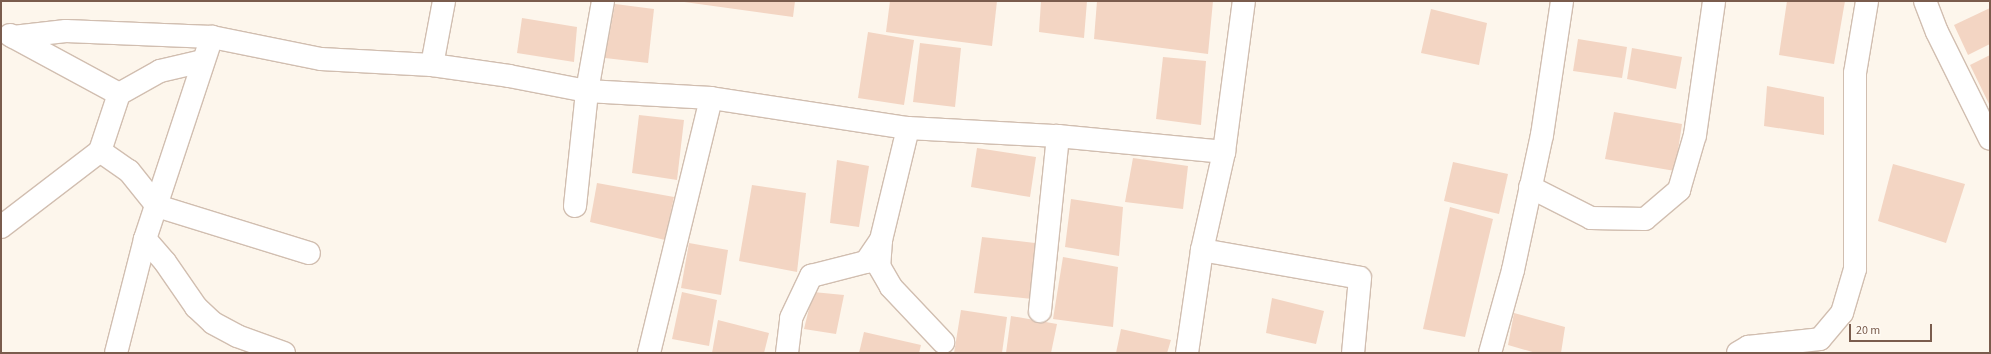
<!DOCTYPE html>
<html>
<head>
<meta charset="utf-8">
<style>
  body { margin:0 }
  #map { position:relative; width:1991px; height:354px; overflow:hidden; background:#fdf6ec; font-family:"Source Sans 3",sans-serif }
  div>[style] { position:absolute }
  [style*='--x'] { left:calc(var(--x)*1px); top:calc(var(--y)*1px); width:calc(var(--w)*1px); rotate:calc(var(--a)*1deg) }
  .building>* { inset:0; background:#f3d5c3 }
  .roads { filter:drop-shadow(1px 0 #d1beb0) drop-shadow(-1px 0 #d1beb0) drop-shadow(0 1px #d1beb0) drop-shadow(0 -1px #d1beb0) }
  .minor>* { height:22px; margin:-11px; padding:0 11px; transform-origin:11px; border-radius:11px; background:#fff }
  span { translate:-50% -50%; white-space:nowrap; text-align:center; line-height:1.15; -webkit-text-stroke:4px #fffaf3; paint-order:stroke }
  .frame { position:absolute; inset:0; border:2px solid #7a5c4d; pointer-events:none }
  .scale { position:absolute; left:1849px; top:324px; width:83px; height:18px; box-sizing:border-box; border:2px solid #7a5c4d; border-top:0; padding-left:5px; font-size:12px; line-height:14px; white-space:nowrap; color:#7a5c4d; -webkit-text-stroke:3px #fffaf3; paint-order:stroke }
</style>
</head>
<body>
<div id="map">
  <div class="building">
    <i style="clip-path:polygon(677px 1px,795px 1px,793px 17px)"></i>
    <i style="clip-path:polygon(890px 1px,997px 1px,992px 46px,886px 32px)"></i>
    <i style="clip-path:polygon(1041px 1px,1087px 1px,1084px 38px,1039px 32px)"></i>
    <i style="clip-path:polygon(1097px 1px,1213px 1px,1208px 54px,1094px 39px)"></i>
    <i style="clip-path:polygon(1787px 1px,1845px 1px,1834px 64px,1779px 55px)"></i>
    <i style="clip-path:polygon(615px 4px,654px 9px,648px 63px,605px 58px)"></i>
    <i style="clip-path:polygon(1990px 8px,1990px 44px,1968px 55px,1954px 25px)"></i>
    <i style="clip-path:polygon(1431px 9px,1487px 23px,1479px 65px,1421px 53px)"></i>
    <i style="clip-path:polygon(522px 18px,577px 27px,574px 62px,517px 53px)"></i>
    <i style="clip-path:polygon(868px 32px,914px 40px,904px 105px,858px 98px)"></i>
    <i style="clip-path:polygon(1578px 39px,1627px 47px,1622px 78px,1573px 71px)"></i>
    <i style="clip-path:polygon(920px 43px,961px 48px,955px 107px,913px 102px)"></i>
    <i style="clip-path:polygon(1632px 48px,1682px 57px,1676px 89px,1627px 79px)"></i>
    <i style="clip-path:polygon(1990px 55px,1990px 106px,1970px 65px)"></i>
    <i style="clip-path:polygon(1163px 57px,1206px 61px,1201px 125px,1156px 119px)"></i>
    <i style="clip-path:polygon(1767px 86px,1824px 97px,1824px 135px,1764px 126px)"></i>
    <i style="clip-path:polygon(1614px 112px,1682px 124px,1675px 171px,1605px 159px)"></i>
    <i style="clip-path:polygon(639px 115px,684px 120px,677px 180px,632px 173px)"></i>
    <i style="clip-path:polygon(977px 148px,1036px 157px,1030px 197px,971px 187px)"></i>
    <i style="clip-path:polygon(1133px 158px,1188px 166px,1183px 209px,1125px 202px)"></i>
    <i style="clip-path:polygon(837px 160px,869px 166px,859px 227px,830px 223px)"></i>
    <i style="clip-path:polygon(1453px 162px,1508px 174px,1499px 214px,1444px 201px)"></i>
    <i style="clip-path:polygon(1893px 164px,1965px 184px,1946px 243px,1878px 221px)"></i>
    <i style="clip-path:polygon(597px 183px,674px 197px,665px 240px,590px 222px)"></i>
    <i style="clip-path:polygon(752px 185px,806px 193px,797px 272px,739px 261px)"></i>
    <i style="clip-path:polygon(1071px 199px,1123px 207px,1119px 256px,1065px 247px)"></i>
    <i style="clip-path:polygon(1450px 207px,1493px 219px,1465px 337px,1423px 329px)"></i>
    <i style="clip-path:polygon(982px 237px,1035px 243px,1032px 299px,974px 293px)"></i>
    <i style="clip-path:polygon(689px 243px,728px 250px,721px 295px,681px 288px)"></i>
    <i style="clip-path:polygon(1063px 257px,1118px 267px,1113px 327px,1053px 319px)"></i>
    <i style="clip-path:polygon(682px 292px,717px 300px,709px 346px,672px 339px)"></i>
    <i style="clip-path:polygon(813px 292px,844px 295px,836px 334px,804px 329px)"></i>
    <i style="clip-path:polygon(1272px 298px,1324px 311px,1316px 344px,1266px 333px)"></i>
    <i style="clip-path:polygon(961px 310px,1007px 317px,1002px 353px,954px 353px)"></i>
    <i style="clip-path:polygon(1514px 313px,1565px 327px,1561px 353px,1536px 353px,1508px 345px)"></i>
    <i style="clip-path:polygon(1011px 316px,1057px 324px,1051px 353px,1006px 353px)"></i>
    <i style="clip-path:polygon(718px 320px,769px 333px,764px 353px,712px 353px)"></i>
    <i style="clip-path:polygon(1121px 329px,1171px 340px,1167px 353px,1116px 353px)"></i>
    <i style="clip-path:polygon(864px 332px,921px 345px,919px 353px,859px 353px)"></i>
  </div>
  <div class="roads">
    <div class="minor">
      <i style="--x:1925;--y:1;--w:33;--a:69"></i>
      <i style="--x:1937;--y:32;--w:119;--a:63.6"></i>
      <i style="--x:10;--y:35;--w:124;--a:28.4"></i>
      <i style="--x:13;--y:37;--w:53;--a:-6.5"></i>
      <i style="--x:66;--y:31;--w:146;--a:2.4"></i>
      <i style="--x:212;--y:37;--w:111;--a:11.4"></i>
      <i style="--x:321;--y:59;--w:111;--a:3.1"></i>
      <i style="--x:432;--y:65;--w:78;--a:8.1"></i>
      <i style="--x:509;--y:76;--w:79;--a:10.9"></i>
      <i style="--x:587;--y:91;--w:124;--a:3.2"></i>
      <i style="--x:711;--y:98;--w:199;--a:8.7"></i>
      <i style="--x:908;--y:128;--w:150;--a:3.1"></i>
      <i style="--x:1058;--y:136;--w:176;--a:95.9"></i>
      <i style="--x:432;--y:65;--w:65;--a:-79.4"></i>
      <i style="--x:1058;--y:136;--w:167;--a:5.5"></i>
      <i style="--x:100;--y:151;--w:35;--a:35"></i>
      <i style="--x:129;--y:171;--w:45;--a:51.3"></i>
      <i style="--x:157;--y:206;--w:159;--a:17.2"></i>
      <i style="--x:1530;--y:187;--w:68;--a:26.9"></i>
      <i style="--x:1591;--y:218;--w:54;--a:1.1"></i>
      <i style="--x:1645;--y:219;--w:45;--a:-40.5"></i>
      <i style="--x:1679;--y:190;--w:57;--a:-73.8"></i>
      <i style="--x:1695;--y:135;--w:135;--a:-81.9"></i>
      <i style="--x:575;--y:206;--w:116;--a:-84"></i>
      <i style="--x:587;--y:91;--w:91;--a:-79.9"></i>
      <i style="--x:1;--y:227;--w:125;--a:-37.5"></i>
      <i style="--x:100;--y:151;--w:60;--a:-71.6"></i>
      <i style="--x:119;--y:94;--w:47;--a:-29.3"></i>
      <i style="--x:160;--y:71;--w:44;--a:-13.1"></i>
      <i style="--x:145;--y:239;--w:30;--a:49"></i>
      <i style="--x:165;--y:262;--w:55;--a:55.4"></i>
      <i style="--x:196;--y:307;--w:23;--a:43"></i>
      <i style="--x:213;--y:323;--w:27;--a:28"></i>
      <i style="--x:237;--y:336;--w:50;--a:19.9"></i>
      <i style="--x:881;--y:240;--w:26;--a:94"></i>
      <i style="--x:879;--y:266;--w:24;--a:60"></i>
      <i style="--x:891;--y:287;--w:76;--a:46.6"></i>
      <i style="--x:1202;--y:250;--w:160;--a:10"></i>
      <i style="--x:1360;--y:278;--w:75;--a:95.3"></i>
      <i style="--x:116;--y:353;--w:118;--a:-75.7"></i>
      <i style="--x:145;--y:239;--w:213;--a:-71.7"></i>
      <i style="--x:649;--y:353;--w:262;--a:-76.3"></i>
      <i style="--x:787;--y:353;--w:35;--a:-83"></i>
      <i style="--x:791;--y:318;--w:47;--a:-64.5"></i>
      <i style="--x:811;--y:276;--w:57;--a:-14.3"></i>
      <i style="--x:866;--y:262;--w:27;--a:-56"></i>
      <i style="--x:881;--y:240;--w:115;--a:-76.4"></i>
      <i style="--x:1187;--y:353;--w:104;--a:-81.7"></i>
      <i style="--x:1202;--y:250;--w:100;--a:-77.3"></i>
      <i style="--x:1224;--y:152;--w:152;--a:-82.5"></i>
      <i style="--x:1490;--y:353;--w:86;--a:-74.5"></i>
      <i style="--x:1513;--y:270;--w:138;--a:-77.9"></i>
      <i style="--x:1542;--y:135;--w:135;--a:-81.5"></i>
      <i style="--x:1738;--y:353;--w:12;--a:-31"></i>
      <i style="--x:1748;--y:347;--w:72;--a:-6.3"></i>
      <i style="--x:1820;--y:339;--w:34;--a:-50"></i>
      <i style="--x:1842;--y:313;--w:46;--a:-73.5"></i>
      <i style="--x:1855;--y:269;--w:196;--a:-90"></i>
      <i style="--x:1855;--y:73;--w:73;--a:-80.5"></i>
    </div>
  </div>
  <div class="frame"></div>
  <div class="scale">20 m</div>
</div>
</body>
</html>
